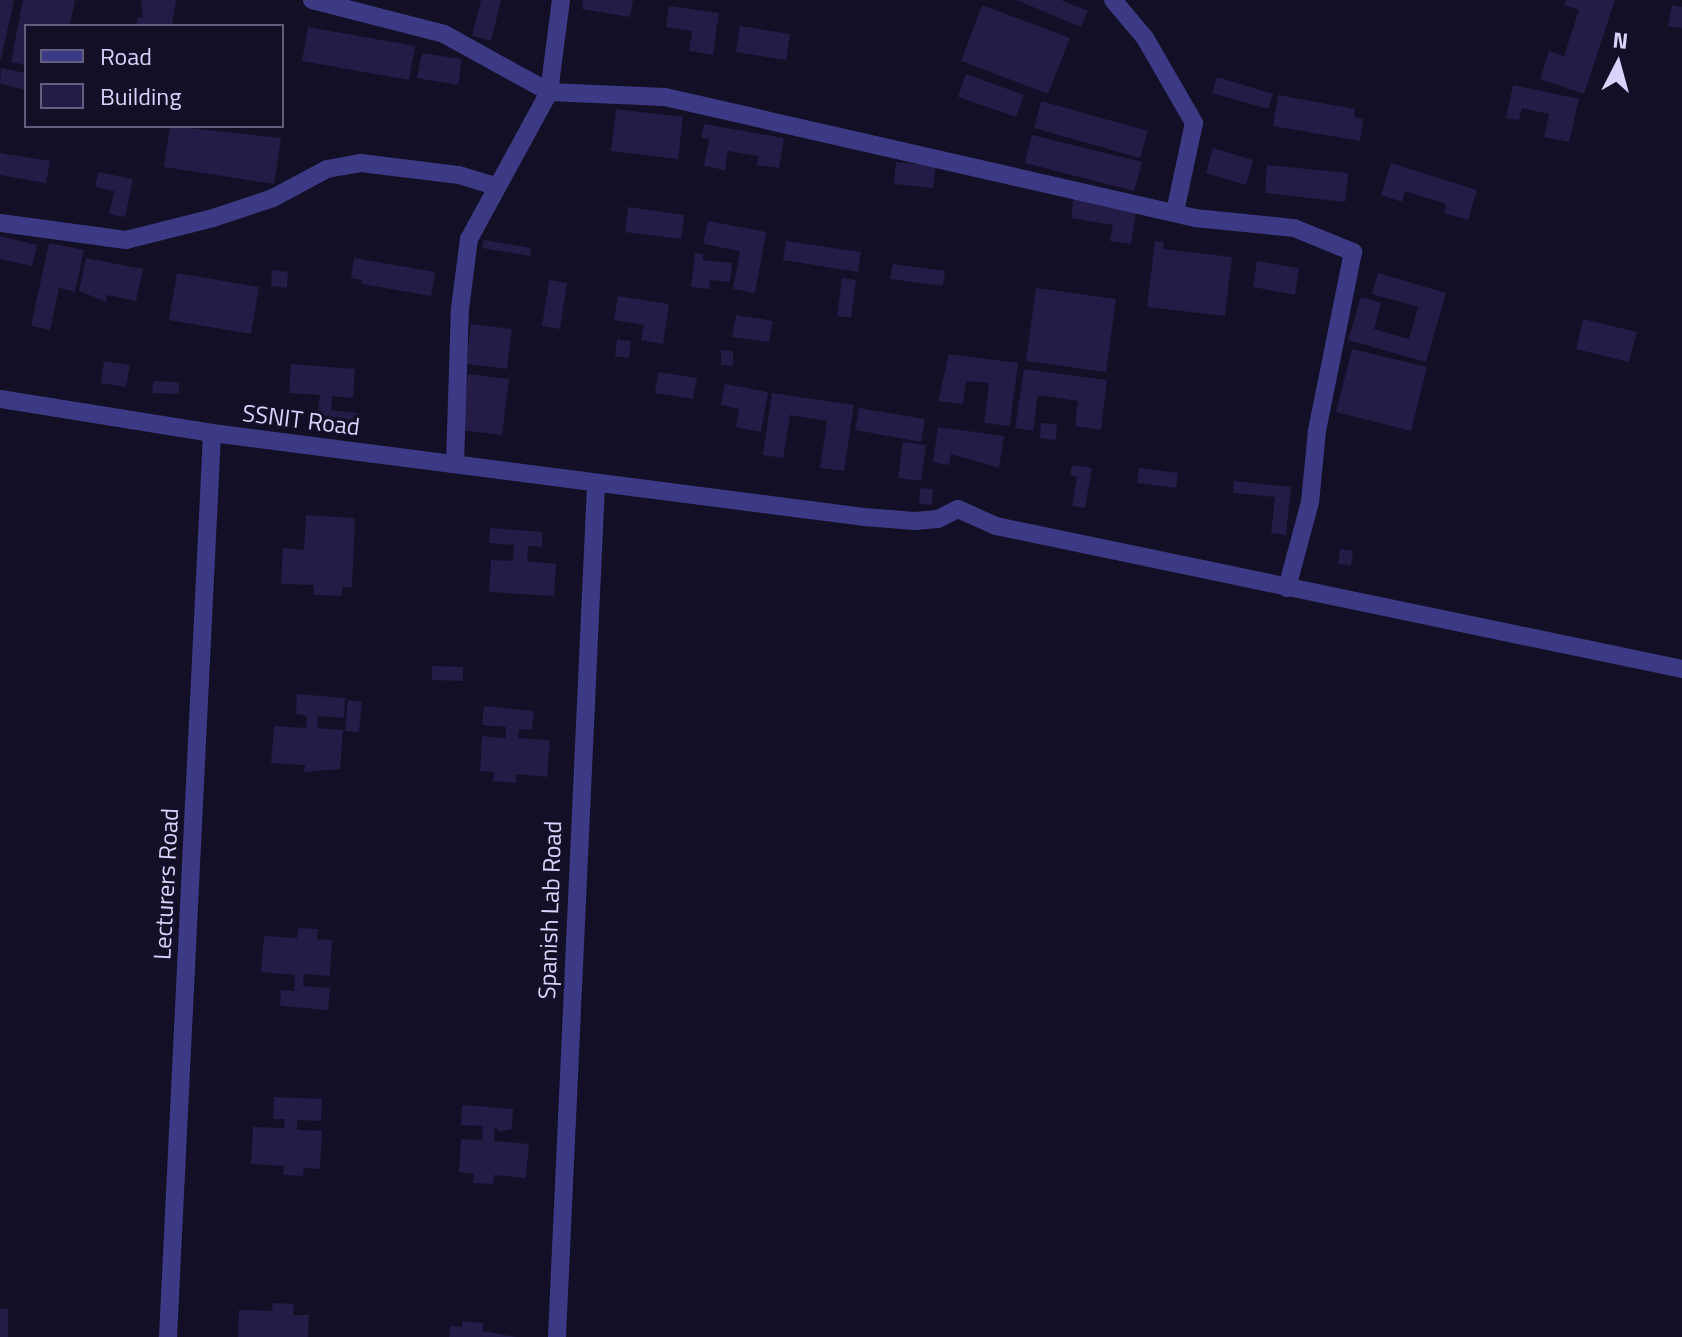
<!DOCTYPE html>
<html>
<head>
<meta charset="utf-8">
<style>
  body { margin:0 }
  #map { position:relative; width:1682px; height:1337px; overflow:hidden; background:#130f26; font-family:"Titillium Web",sans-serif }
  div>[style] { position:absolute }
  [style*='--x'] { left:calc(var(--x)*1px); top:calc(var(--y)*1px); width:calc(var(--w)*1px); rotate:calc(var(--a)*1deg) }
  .building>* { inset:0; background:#241b47 }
  .minor>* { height:18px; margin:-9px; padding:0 9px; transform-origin:9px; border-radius:9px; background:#3d3a85 }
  span { translate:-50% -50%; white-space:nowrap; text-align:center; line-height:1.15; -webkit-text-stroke:7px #130f26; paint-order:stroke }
  .street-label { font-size:24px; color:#d9d4ff }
  .legend { position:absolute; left:24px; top:24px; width:260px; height:104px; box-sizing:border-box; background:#130f26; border:2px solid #625e7d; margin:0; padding:10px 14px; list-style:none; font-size:24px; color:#d9d4ff }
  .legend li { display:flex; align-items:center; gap:16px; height:40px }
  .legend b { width:40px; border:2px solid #625e7d }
  .north { position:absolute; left:1578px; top:24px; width:80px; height:80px; -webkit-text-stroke:6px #130f26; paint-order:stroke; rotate:6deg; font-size:22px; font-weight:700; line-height:32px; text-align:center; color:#d9d4ff }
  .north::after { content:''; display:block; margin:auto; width:28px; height:36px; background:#d9d4ff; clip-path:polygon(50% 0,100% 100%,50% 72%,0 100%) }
</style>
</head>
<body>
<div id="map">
  <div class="building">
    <i style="clip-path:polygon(0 0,14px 0,1px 59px,0 58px)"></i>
    <i style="clip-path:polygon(23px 0,75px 0,70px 26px,26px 26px,26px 65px,11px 62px)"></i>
    <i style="clip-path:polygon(141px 0,176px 0,172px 26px,136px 26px,138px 17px,143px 18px)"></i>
    <i style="clip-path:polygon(481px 0,501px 0,491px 41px,472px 36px)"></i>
    <i style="clip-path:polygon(583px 0,633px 0,630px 17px,582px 9px)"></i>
    <i style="clip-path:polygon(1016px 0,1061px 0,1088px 11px,1081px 27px)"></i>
    <i style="clip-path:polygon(1566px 0,1615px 0,1584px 94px,1540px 79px,1549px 51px,1564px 56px,1579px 10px,1564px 5px)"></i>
    <i style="clip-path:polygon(982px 5px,1070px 38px,1048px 94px,961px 61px)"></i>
    <i style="clip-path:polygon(1672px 5px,1682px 7px,1682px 28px,1668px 26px)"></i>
    <i style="clip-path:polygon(669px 6px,719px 13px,713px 55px,689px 51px,692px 31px,666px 27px)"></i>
    <i style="clip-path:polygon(740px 26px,790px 34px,786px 60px,736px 52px)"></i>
    <i style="clip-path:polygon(308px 27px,415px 46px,409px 80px,302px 61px)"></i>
    <i style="clip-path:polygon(422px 53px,462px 59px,458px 85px,417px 78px)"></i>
    <i style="clip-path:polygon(1px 68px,26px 73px,26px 90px,0 84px)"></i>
    <i style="clip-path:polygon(966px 74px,1024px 95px,1016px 117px,958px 97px)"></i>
    <i style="clip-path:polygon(1217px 77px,1273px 94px,1268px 109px,1212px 93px)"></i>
    <i style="clip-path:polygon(1513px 85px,1579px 99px,1569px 142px,1544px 137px,1549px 114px,1522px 108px,1519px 120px,1506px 118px)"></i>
    <i style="clip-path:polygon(1278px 95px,1355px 109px,1354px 117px,1363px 119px,1360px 141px,1273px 126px)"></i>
    <i style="clip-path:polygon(1041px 101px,1148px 131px,1140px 158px,1034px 128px)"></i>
    <i style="clip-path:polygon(616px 109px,683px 117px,678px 159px,611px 151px)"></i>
    <i style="clip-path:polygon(704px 124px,784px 138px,779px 168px,757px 165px,758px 156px,728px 151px,725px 170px,704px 166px,709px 139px,701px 138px)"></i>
    <i style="clip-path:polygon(170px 126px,281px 138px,274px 184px,164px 167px)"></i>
    <i style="clip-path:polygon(1032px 135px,1142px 162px,1134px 191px,1025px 163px)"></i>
    <i style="clip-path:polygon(1213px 148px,1253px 160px,1246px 185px,1206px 173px)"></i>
    <i style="clip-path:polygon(0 153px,50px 161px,46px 183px,0 175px)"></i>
    <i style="clip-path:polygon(896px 162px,936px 166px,933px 188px,894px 184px)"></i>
    <i style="clip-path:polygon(1391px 163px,1477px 190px,1468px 220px,1444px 213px,1446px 204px,1405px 191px,1402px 202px,1381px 195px)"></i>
    <i style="clip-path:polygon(1267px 165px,1348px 173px,1345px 202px,1265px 193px)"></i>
    <i style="clip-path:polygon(98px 172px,133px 179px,125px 217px,109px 214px,114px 191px,95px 187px)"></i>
    <i style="clip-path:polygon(1074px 196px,1137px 206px,1131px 244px,1110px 241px,1113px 225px,1071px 218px)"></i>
    <i style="clip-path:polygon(628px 207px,684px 215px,681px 239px,625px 232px)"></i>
    <i style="clip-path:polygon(708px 221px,766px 232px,755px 293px,733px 289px,740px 251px,703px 244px)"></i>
    <i style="clip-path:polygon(0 236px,37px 245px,32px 266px,0 259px)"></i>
    <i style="clip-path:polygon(484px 240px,531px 248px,530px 256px,482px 248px)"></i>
    <i style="clip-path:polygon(786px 241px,861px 252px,858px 272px,783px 260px)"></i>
    <i style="clip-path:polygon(1155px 241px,1164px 242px,1163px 249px,1232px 257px,1225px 316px,1147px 307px)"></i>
    <i style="clip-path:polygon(49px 243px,84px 250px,75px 292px,59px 288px,50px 330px,31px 326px)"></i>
    <i style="clip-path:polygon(695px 253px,703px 254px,703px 260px,732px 263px,730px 282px,710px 280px,709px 289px,691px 287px)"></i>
    <i style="clip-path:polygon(86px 258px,143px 269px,136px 301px,107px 295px,106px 302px,79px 291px)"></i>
    <i style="clip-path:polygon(354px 258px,435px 272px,431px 296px,362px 284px,362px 280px,351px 278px)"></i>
    <i style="clip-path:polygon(1257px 261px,1299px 268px,1295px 295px,1253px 287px)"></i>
    <i style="clip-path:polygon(893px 264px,945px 271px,943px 286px,890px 279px)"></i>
    <i style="clip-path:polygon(272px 270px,288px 272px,287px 288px,271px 286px)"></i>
    <i style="clip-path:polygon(177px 273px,259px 287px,251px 334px,169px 320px)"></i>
    <i style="clip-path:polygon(1378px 273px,1446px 293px,1426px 362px,1348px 340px,1361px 297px,1381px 303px,1374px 329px,1409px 339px,1418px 307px,1372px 294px)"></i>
    <i style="clip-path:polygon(842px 278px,856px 280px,851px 318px,837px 316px)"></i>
    <i style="clip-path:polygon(549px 280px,567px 283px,560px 329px,542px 326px)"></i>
    <i style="clip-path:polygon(1036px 288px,1116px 299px,1106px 372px,1026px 361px)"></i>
    <i style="clip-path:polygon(618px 296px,669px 304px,663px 344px,641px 340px,644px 325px,614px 320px)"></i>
    <i style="clip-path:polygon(736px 315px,773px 321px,769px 342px,732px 337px)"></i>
    <i style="clip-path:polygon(1583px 319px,1637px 332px,1629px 362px,1576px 349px)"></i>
    <i style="clip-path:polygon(471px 324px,512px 329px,507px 369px,466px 364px)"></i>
    <i style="clip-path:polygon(617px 339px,631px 341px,629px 358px,615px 356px)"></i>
    <i style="clip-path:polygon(1352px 349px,1427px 367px,1411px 431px,1336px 412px)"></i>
    <i style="clip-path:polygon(721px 350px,733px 351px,733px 366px,721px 365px)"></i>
    <i style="clip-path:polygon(949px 354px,1018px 363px,1010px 426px,984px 423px,989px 383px,966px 381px,963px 404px,938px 401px)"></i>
    <i style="clip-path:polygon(104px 361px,130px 365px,126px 387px,101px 383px)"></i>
    <i style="clip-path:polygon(291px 364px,355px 369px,353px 398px,332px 396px,331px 410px,358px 413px,357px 432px,306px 429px,308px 409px,318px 410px,320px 395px,289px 393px)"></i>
    <i style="clip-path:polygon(1024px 369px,1107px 380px,1101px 430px,1075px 426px,1078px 401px,1038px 395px,1033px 431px,1015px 428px)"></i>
    <i style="clip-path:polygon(658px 372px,697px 378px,693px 399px,655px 393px)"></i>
    <i style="clip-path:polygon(468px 374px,509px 379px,502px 435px,461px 430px)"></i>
    <i style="clip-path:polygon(153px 381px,179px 382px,179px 394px,152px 393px)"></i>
    <i style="clip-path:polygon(725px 384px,768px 392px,761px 432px,736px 427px,739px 409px,721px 405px)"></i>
    <i style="clip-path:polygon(772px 393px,854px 405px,844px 471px,820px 468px,827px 421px,790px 415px,783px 458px,763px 455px)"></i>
    <i style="clip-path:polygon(859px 408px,925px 419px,921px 442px,855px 430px)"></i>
    <i style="clip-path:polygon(1041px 423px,1057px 424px,1056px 440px,1040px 438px)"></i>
    <i style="clip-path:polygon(938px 427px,1004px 436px,999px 468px,951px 454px,949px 465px,933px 462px)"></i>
    <i style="clip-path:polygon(903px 442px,926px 445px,921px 481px,898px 478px)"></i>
    <i style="clip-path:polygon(1072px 465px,1092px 468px,1085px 508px,1072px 506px,1077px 477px,1070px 475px)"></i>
    <i style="clip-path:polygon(1139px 468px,1178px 473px,1176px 488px,1137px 483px)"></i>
    <i style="clip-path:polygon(1234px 481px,1291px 487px,1286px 535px,1271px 533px,1275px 497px,1233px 493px)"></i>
    <i style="clip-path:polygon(920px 488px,933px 489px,932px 505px,919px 504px)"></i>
    <i style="clip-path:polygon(306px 515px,355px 518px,352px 587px,342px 587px,342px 596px,314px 595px,314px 585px,281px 584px,283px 548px,304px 550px)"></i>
    <i style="clip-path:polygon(490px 528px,542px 532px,542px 547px,528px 546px,527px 561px,556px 564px,554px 596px,489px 592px,491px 560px,513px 561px,514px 545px,489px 543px)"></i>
    <i style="clip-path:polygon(1340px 549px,1353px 551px,1351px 566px,1338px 564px)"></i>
    <i style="clip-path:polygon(432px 666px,463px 667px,463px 681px,432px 680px)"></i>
    <i style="clip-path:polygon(297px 694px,345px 698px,344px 718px,318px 716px,317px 728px,343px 730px,340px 769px,304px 772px,305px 765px,271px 763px,274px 726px,306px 728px,307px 716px,296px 714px)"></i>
    <i style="clip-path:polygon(348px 700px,362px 702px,359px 732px,345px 731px)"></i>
    <i style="clip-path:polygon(484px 706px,534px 711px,532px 730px,519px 729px,518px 738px,550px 740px,547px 777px,516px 774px,516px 783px,493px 781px,494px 772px,480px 771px,482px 736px,506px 738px,506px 727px,482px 725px)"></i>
    <i style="clip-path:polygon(298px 928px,318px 929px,317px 939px,332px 940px,330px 976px,304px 974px,303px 986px,330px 988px,328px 1010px,280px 1006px,281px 990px,294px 991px,295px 975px,261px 972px,264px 936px,297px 938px)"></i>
    <i style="clip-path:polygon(274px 1097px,322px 1099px,321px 1121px,297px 1120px,297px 1130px,322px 1131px,320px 1169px,304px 1168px,303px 1176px,283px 1175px,284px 1166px,251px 1164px,253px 1127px,284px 1128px,285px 1119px,273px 1119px)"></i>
    <i style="clip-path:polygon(462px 1105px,513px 1109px,512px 1129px,499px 1132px,495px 1126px,494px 1141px,529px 1144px,526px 1178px,494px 1175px,493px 1184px,473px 1183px,474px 1174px,459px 1172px,461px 1139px,482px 1140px,483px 1126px,461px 1125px)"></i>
    <i style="clip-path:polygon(273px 1303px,294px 1304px,293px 1315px,309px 1315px,308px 1337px,238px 1337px,239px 1310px,272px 1311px)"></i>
    <i style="clip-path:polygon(0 1309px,8px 1309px,8px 1337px,0 1337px)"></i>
    <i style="clip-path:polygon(462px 1321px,483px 1323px,483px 1331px,516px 1337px,449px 1337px,450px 1326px,462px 1327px)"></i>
  </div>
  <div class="minor">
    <i style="--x:312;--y:0;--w:136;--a:14.4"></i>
    <i style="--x:444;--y:34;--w:120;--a:28.9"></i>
    <i style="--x:549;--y:92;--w:116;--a:2.5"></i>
    <i style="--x:665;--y:97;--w:544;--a:12.86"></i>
    <i style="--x:1195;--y:218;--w:100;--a:5.8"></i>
    <i style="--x:1294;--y:228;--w:64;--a:22.1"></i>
    <i style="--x:1353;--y:252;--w:183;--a:101.4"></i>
    <i style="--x:1317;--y:431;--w:71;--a:95.6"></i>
    <i style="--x:1310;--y:502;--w:89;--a:105"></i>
    <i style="--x:1113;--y:0;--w:50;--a:49.9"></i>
    <i style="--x:1145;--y:38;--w:98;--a:60"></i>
    <i style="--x:1194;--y:123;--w:91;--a:102.1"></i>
    <i style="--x:0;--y:223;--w:127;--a:7.7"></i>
    <i style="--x:126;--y:240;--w:90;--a:-14.2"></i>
    <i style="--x:213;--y:218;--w:63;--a:-18.4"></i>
    <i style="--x:273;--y:198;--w:61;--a:-28.2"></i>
    <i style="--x:327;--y:169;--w:35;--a:-10"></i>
    <i style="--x:361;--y:163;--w:99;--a:7"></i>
    <i style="--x:459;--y:175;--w:39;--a:17"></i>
    <i style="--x:0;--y:399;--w:215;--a:9.1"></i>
    <i style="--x:212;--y:433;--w:657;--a:7.34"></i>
    <i style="--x:864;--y:517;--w:51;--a:4.5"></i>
    <i style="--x:915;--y:521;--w:23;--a:-5"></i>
    <i style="--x:938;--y:519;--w:22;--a:-27"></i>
    <i style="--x:958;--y:509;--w:42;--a:24.1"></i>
    <i style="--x:996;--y:526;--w:701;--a:11.77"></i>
    <i style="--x:455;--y:464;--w:155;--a:-88.2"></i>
    <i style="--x:460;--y:309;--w:71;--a:-82.7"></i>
    <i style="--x:469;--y:239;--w:167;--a:-61.4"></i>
    <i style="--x:549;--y:92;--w:93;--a:-82.6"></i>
    <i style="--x:168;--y:1337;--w:905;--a:-87.21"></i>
    <i style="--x:557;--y:1337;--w:853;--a:-87.38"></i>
  </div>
  <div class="street-label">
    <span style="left:301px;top:420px;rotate:7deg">SSNIT Road</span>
    <span style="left:166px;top:884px;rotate:-87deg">Lecturers Road</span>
    <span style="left:550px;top:910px;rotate:-88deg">Spanish Lab Road</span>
  </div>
  <ul class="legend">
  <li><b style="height:10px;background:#3d3a85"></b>Road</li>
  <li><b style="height:22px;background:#241b47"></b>Building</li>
  </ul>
  <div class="north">N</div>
</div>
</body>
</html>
